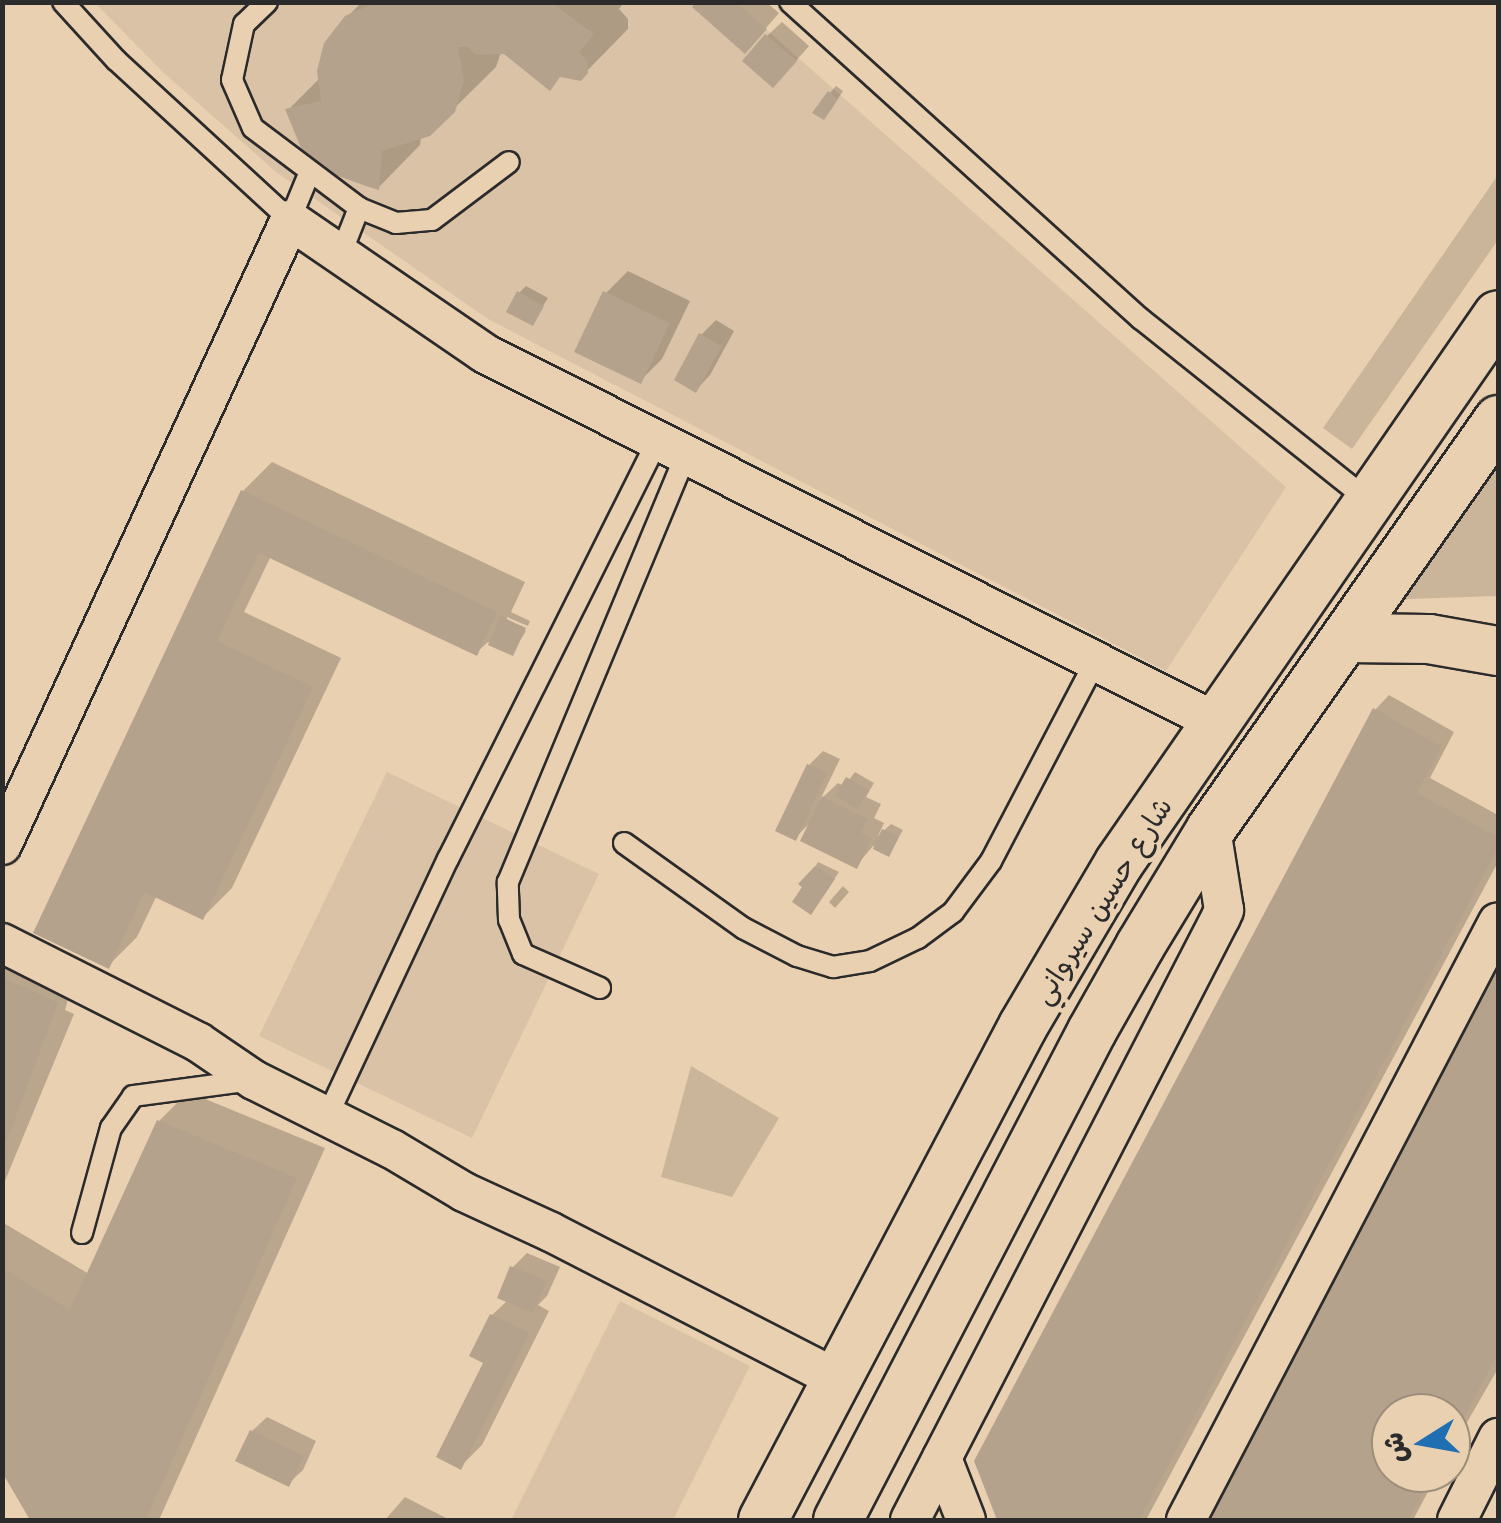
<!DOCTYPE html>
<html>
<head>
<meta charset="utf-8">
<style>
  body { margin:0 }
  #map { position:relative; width:1501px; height:1523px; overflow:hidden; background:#e9d0b1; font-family:Mali,"Playpen Sans Arabic",sans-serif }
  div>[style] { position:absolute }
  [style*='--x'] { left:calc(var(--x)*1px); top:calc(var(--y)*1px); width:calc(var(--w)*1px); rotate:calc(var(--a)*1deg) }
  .built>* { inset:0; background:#d9c2a6 }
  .green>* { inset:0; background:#cab59b }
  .shadow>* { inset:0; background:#0003 }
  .building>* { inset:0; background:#b4a28c }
  .roads { filter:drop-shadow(2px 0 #2b2b2b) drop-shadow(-2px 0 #2b2b2b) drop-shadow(0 2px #2b2b2b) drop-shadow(0 -2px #2b2b2b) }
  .service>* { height:20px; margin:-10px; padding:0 10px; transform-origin:10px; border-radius:10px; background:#e9d0b1 }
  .minor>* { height:38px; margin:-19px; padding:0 19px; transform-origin:19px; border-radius:19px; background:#e9d0b1 }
  .tertiary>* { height:48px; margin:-24px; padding:0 24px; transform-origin:24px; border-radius:24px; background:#e9d0b1 }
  span { translate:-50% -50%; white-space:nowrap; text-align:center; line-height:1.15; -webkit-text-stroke:9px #e9d0b1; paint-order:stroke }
  .street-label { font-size:28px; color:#2b2b2b }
  .frame { position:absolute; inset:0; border:5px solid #2b2b2b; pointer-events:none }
  .north { position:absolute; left:1371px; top:1393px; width:100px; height:100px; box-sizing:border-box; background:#e9d0b1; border:2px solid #9d8e7b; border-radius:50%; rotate:259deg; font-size:28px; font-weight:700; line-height:40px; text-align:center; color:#2b2b2b }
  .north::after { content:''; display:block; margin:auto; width:35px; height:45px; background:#1f6fb2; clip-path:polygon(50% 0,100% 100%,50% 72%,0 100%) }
</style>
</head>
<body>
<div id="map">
  <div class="built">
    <i style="clip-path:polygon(95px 3px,736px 3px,1286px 487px,1166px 671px,488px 319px,276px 172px,164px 73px)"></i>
    <i style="clip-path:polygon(387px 772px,599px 874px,472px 1138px,259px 1036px)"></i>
    <i style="clip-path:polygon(620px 1301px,750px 1366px,673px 1520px,511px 1520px)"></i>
  </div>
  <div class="green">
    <i style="clip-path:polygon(1498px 175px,1498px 240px,1352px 449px,1323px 428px)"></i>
    <i style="clip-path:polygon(1498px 442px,1498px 596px,1409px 599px,1387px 605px)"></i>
    <i style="clip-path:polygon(691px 1066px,779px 1118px,732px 1197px,661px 1177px)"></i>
  </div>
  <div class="shadow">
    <i style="clip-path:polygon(362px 2px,624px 2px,619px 9px,628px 19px,628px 29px,580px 78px,501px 52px,496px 67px,429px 133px,421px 136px,420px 145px,379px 187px,288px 110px,320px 78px,346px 18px)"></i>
    <i style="clip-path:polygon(699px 2px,766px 2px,779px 13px,759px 36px)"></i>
    <i style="clip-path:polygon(782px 22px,809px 46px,787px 71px,767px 36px)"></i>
    <i style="clip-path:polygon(836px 86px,843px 91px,830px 111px,830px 93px)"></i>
    <i style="clip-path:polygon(628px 271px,690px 301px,662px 359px,640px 381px,606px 293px)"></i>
    <i style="clip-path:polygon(526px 286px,548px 298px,532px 323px,519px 293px)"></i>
    <i style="clip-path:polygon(716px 320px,734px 331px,710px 375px,696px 390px,701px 335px)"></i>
    <i style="clip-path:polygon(272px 462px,525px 582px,511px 612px,530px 621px,528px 626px,507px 617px,507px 622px,526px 631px,512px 653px,488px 642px,476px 653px,271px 556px,244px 612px,341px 658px,232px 888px,203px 917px,157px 895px,137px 937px,108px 966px,243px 491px)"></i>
    <i style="clip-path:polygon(1389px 695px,1454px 732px,1430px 778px,1498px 815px,1498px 862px,1146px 1520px,1002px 1520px,977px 1461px,1375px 710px)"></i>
    <i style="clip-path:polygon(823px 751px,840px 759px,820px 800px,838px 783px,844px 786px,855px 772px,874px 783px,866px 797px,881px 804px,874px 818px,884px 823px,878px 836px,891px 824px,903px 830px,889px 854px,873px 846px,856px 866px,812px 821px,795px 838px,809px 765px)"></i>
    <i style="clip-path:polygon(818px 862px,839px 872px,817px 905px,795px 901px)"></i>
    <i style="clip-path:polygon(843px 886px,849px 892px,835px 908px,829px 902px)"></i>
    <i style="clip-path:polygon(1498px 954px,1496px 1372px,1451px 1450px,1451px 1413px,1391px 1413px,1391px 1473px,1438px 1473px,1413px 1520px,1212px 1520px,1248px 1436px)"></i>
    <i style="clip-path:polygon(2px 956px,71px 989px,65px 1010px,74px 1014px,2px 1188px)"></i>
    <i style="clip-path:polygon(188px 1092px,325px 1148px,159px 1520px,33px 1520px,2px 1467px,2px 1222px,89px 1274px,159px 1121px)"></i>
    <i style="clip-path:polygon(527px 1253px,560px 1267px,547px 1296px,538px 1305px,549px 1311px,482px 1445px,460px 1467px,487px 1362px,492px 1315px,508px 1300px,512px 1268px)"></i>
    <i style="clip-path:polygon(267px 1417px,316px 1441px,303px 1470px,288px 1484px,252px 1431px)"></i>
    <i style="clip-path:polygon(405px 1497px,446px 1518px,444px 1520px,385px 1520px)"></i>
  </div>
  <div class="building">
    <i style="clip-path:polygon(377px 2px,551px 2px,594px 34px,579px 52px,587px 61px,588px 73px,581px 81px,560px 77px,550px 91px,504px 54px,476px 55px,468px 47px,458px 47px,464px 80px,455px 112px,430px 136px,382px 151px,379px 190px,369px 187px,338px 176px,301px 148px,285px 109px,321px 101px,317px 71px,324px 43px,345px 16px)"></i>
    <i style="clip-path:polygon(696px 2px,736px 2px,767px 29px,745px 54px,692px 7px)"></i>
    <i style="clip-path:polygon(765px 34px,797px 61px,773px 88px,742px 61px)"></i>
    <i style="clip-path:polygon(828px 91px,838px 99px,824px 120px,812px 113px)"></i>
    <i style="clip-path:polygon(517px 291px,544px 306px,533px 326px,506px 312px)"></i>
    <i style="clip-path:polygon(603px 291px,670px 323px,641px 384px,574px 352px)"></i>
    <i style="clip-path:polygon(699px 333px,722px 346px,696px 393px,674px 380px)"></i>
    <i style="clip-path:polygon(241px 490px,497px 612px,477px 656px,259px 553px,217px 641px,313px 687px,203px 920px,144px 892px,109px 969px,33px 933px)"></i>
    <i style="clip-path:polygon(500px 616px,526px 628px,513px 656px,488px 645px)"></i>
    <i style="clip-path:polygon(1373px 708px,1442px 747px,1417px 793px,1498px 837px,1498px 848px,1139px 1520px,997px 1520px,974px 1461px)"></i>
    <i style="clip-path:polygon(807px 764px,827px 773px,796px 841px,775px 831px)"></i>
    <i style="clip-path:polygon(846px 777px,869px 790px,858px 809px,835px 796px)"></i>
    <i style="clip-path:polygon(822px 796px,868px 819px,861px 833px,872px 838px,857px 869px,800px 841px)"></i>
    <i style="clip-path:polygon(882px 829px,899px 837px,889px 857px,873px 849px)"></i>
    <i style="clip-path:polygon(815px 866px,835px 879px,811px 915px,792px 902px,802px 887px,798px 884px)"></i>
    <i style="clip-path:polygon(1498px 948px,1498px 1354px,1451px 1441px,1451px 1413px,1391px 1413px,1391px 1473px,1434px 1473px,1408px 1520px,1210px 1520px,1246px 1435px)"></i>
    <i style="clip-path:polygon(2px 977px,58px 1003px,3px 1151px,2px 1151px)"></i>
    <i style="clip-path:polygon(157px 1120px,297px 1178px,146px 1520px,30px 1520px,2px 1472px,2px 1268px,70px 1310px)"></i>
    <i style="clip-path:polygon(510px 1266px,547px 1281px,533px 1313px,497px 1298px)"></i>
    <i style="clip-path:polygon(490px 1314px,529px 1333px,461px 1470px,436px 1457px,483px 1363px,469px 1356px)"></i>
    <i style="clip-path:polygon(250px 1430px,304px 1456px,289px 1487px,235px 1461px)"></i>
  </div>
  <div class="roads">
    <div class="service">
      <i style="--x:63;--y:2;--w:79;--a:47.6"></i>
      <i style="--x:116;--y:60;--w:236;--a:42.6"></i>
      <i style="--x:290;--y:220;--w:50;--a:-67.6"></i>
      <i style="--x:267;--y:2;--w:32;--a:136"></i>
      <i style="--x:244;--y:24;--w:57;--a:102.1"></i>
      <i style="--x:232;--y:80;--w:52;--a:66.4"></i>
      <i style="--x:253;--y:128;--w:133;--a:37"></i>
      <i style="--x:359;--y:208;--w:40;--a:22"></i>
      <i style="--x:396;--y:223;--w:36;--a:-5"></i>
      <i style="--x:432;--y:220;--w:96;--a:-37"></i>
      <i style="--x:790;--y:2;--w:473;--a:42.1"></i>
      <i style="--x:1141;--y:319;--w:290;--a:38.6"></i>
      <i style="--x:340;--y:256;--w:52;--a:-68.4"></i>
      <i style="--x:624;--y:843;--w:146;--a:35.5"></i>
      <i style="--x:743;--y:928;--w:61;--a:27.4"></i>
      <i style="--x:797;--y:956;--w:38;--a:17"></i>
      <i style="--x:833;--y:967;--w:37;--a:-9"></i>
      <i style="--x:870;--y:961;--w:53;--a:-25.6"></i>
      <i style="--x:918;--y:938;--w:44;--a:-36.6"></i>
      <i style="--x:953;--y:912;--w:64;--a:-53.3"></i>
      <i style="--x:991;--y:861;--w:222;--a:-62.4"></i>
      <i style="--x:600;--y:988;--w:84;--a:-156.2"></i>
      <i style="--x:523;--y:954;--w:37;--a:-112"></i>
      <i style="--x:509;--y:920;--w:38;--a:-92"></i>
      <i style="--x:508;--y:882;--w:464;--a:-67.4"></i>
      <i style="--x:327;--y:1117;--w:285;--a:-64.9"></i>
      <i style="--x:448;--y:859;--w:469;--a:-63.4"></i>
      <i style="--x:82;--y:1233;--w:109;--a:-74.6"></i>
      <i style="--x:111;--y:1128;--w:39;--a:-55"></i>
      <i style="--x:133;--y:1096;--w:121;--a:-7.6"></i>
    </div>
    <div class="minor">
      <i style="--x:2;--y:845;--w:688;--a:-65.26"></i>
      <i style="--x:290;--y:220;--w:235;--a:34.4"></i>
      <i style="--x:484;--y:353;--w:820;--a:26.75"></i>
      <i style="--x:2;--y:943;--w:220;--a:26.8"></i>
      <i style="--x:198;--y:1042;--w:68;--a:34.2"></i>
      <i style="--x:254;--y:1080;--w:154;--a:26.6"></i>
      <i style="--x:392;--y:1149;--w:84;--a:30.8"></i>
      <i style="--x:464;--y:1192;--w:96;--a:24.7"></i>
      <i style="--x:551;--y:1232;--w:319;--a:27.2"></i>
      <i style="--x:942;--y:1458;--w:66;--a:68.8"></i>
      <i style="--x:910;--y:1520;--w:678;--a:-62.72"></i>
      <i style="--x:1221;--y:917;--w:8;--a:-67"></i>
      <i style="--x:1224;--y:910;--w:82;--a:-99.1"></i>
      <i style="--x:1186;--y:1520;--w:674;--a:-62.45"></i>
      <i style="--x:1457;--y:1520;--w:92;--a:-63.4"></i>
    </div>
    <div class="tertiary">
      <i style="--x:1347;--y:638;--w:82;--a:0.7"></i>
      <i style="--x:1429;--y:639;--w:70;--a:9.9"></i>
      <i style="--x:763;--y:1520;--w:558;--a:-62.24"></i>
      <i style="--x:1023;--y:1026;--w:189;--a:-59.5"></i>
      <i style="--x:1119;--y:863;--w:666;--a:-55.33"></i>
      <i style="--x:838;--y:1520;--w:551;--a:-62.55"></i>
      <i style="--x:1092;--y:1031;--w:98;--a:-60.5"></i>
      <i style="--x:1140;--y:946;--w:137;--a:-58.7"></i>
      <i style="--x:1211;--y:829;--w:500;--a:-54.9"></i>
    </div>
  </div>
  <div class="street-label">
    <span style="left:1101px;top:900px;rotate:-58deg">شارع حسين سيرواني</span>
  </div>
  <div class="frame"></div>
  <div class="north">ش</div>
</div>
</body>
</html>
